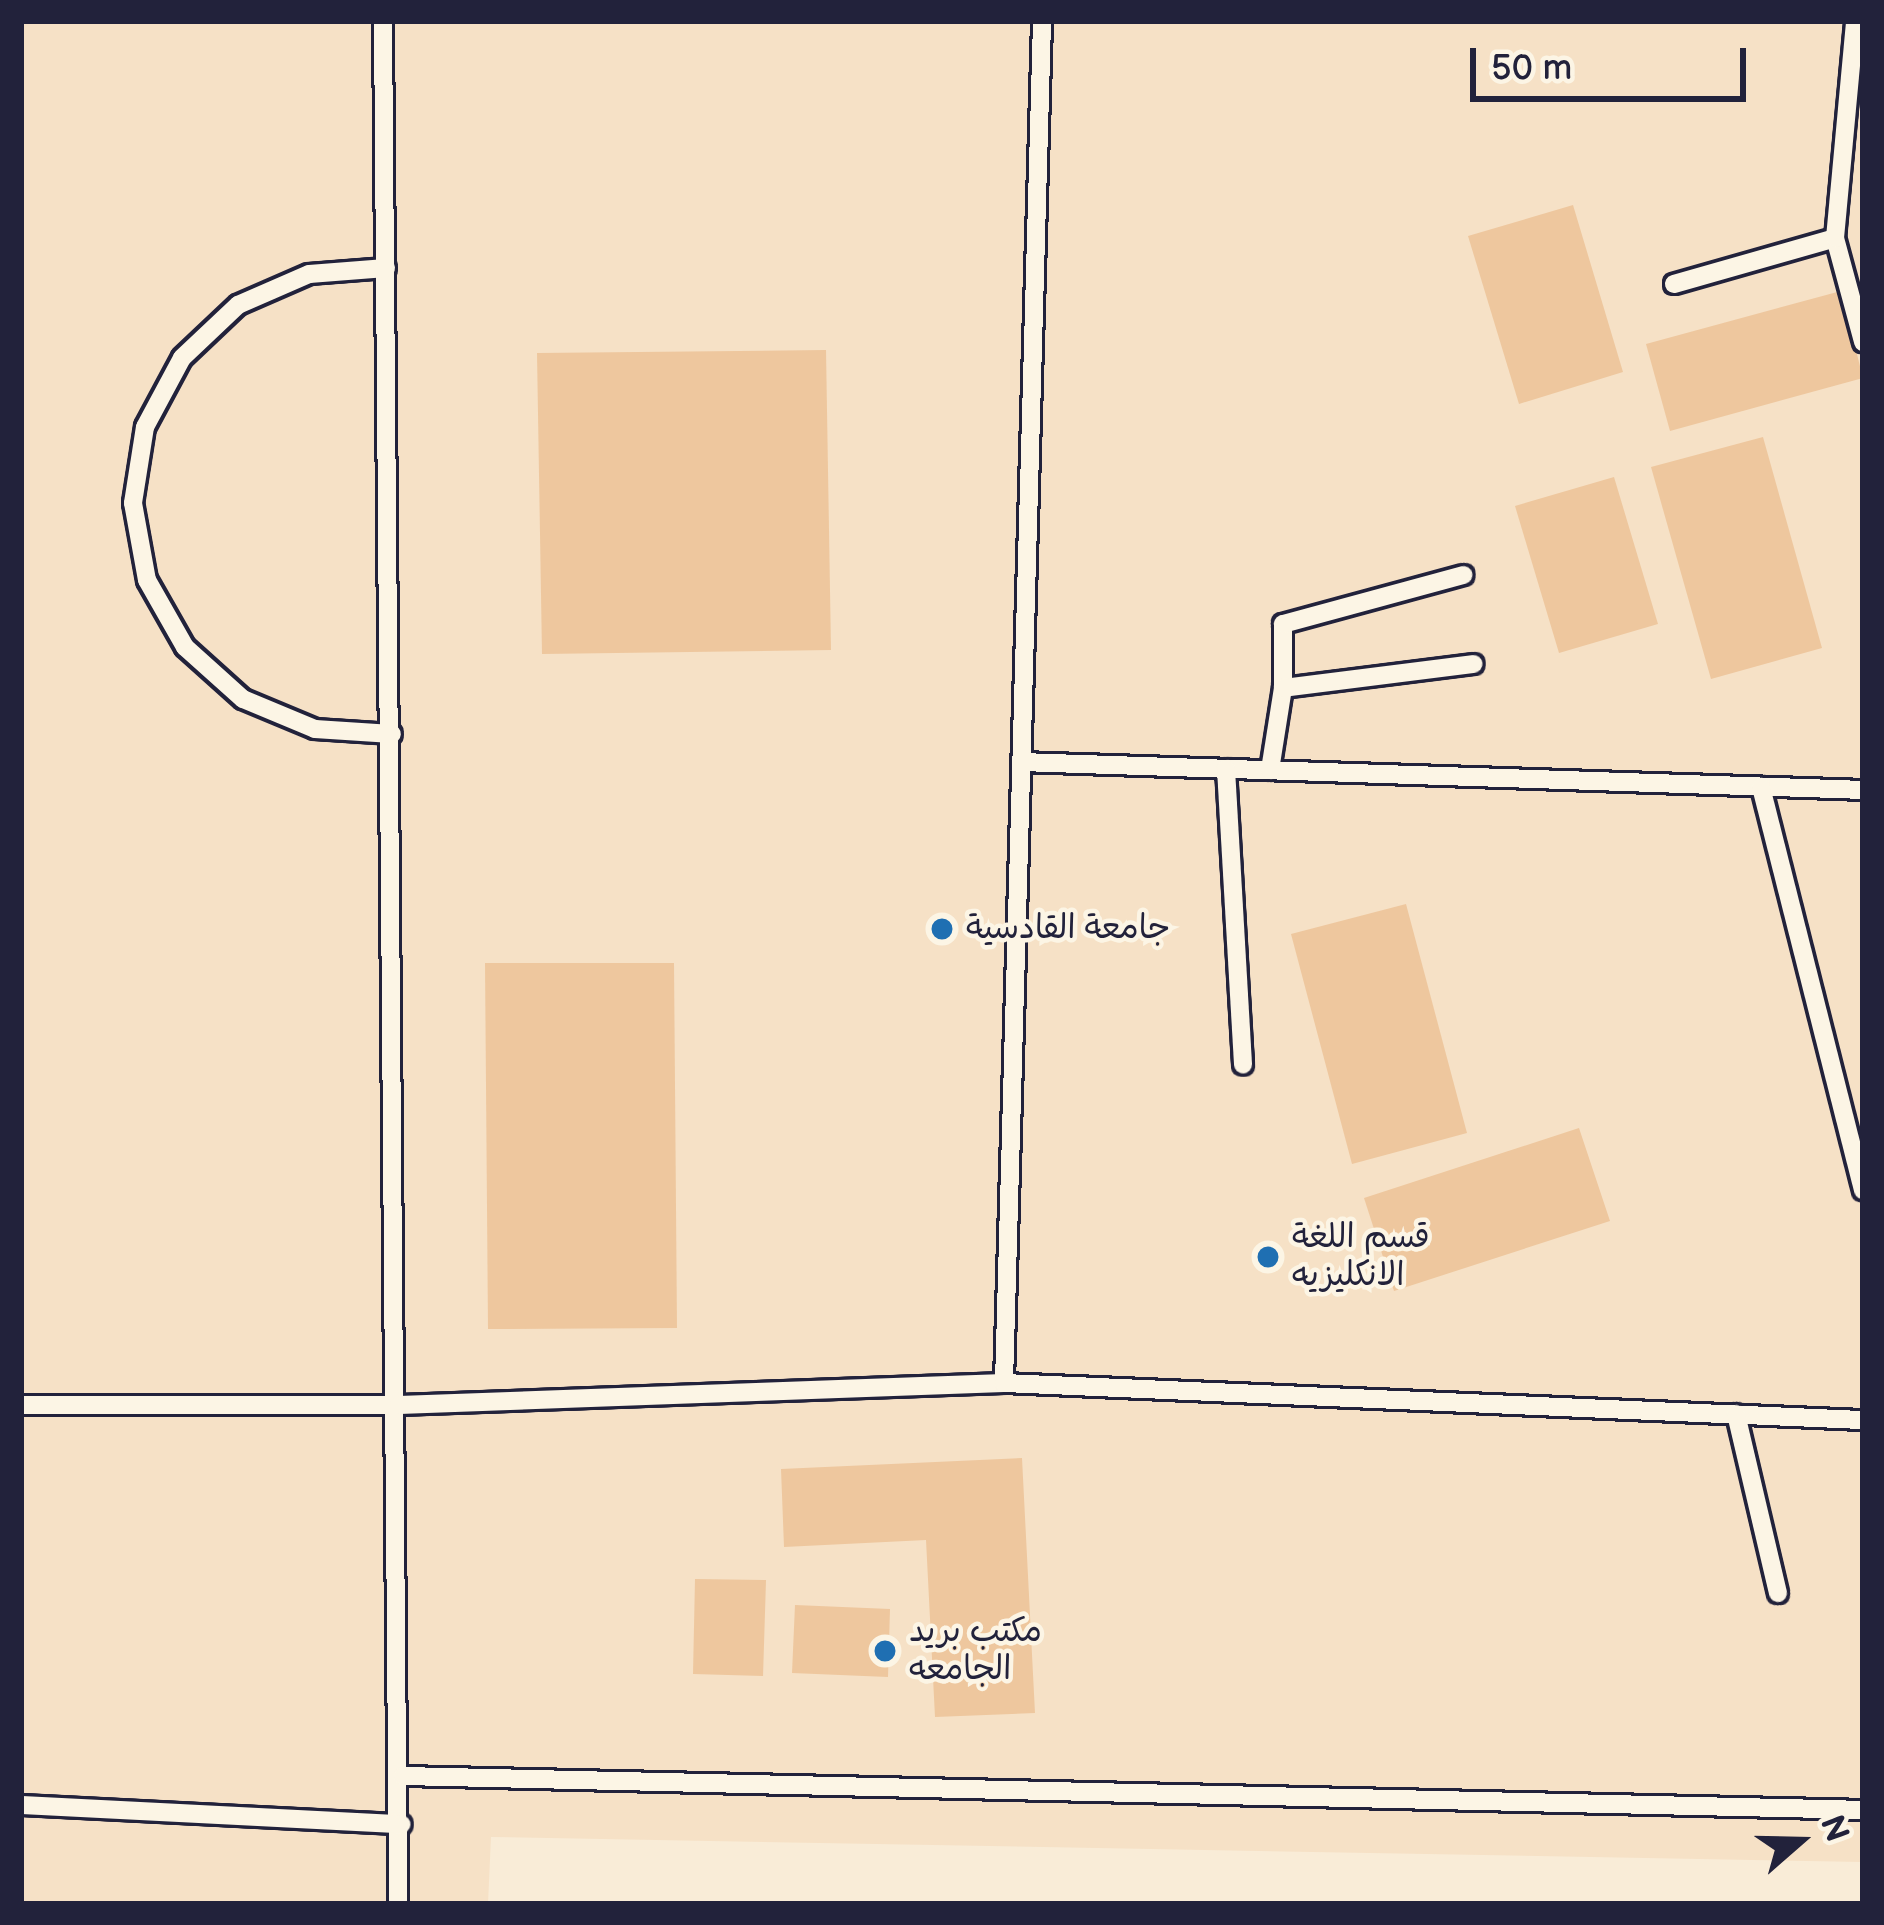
<!DOCTYPE html>
<html>
<head>
<meta charset="utf-8">
<style>
  body { margin:0 }
  #map { position:relative; width:1884px; height:1925px; overflow:hidden; background:#f9ecd7; font-family:"Balsamiq Sans","Playpen Sans Arabic",sans-serif }
  div>[style] { position:absolute }
  [style*='--x'] { left:calc(var(--x)*1px); top:calc(var(--y)*1px); width:calc(var(--w)*1px); rotate:calc(var(--a)*1deg) }
  .built>* { inset:0; background:#f6e1c6 }
  .building>* { inset:0; background:#eec79e }
  .roads { filter:drop-shadow(3px 0 #22223b) drop-shadow(-3px 0 #22223b) drop-shadow(0 3px #22223b) drop-shadow(0 -3px #22223b) }
  .service>* { height:18px; margin:-9px; padding:0 9px; transform-origin:9px; border-radius:9px; background:#fcf5e5 }
  .dots>* { width:33px; height:33px; translate:-50% -50%; box-sizing:border-box; border:6px solid #fcf5e5; border-radius:50% }
  span { translate:-50% -50%; white-space:nowrap; text-align:center; line-height:1.15; -webkit-text-stroke:9px #fcf5e5; paint-order:stroke }
  .poi-label { font-size:33px; color:#22223b }
  .left { translate:0 -50%; text-align:left }
  .frame { position:absolute; inset:0; border:24px solid #22223b; pointer-events:none }
  .north { position:absolute; left:1740px; top:1781px; width:120px; height:120px; -webkit-text-stroke:9px #fcf5e5; paint-order:stroke; rotate:70deg; font-size:33px; font-weight:700; line-height:48px; text-align:center; color:#22223b }
  .north::after { content:''; display:block; margin:auto; width:42px; height:54px; background:#22223b; clip-path:polygon(50% 0,100% 100%,50% 72%,0 100%) }
  .scale { position:absolute; left:1470px; top:48px; width:276px; height:54px; box-sizing:border-box; border:6px solid #22223b; border-top:0; padding-left:15px; font-size:36px; line-height:42px; white-space:nowrap; color:#22223b; -webkit-text-stroke:9px #fcf5e5; paint-order:stroke }
</style>
</head>
<body>
<div id="map">
  <div class="built">
    <i style="clip-path:polygon(21px 21px,1863px 21px,1863px 1862px,491px 1837px,488px 1904px,21px 1904px)"></i>
  </div>
  <div class="building">
    <i style="clip-path:polygon(1573px 205px,1623px 372px,1519px 404px,1468px 236px)"></i>
    <i style="clip-path:polygon(1841px 291px,1863px 378px,1670px 431px,1646px 344px)"></i>
    <i style="clip-path:polygon(826px 350px,831px 650px,542px 654px,537px 353px)"></i>
    <i style="clip-path:polygon(1763px 437px,1822px 648px,1711px 679px,1651px 467px)"></i>
    <i style="clip-path:polygon(1614px 477px,1658px 624px,1559px 653px,1515px 506px)"></i>
    <i style="clip-path:polygon(1406px 904px,1467px 1133px,1352px 1164px,1291px 934px)"></i>
    <i style="clip-path:polygon(485px 963px,674px 963px,677px 1328px,488px 1329px)"></i>
    <i style="clip-path:polygon(1579px 1128px,1610px 1221px,1394px 1291px,1364px 1198px)"></i>
    <i style="clip-path:polygon(1022px 1458px,1035px 1713px,935px 1717px,926px 1540px,784px 1547px,781px 1469px)"></i>
    <i style="clip-path:polygon(695px 1579px,766px 1580px,763px 1676px,693px 1674px)"></i>
    <i style="clip-path:polygon(795px 1605px,890px 1609px,888px 1677px,792px 1673px)"></i>
  </div>
  <div class="roads">
    <div class="service">
      <i style="--x:383;--y:21;--w:1883;--a:89.54"></i>
      <i style="--x:1835;--y:238;--w:108;--a:74.9"></i>
      <i style="--x:386;--y:268;--w:77;--a:175.5"></i>
      <i style="--x:309;--y:274;--w:77;--a:156.4"></i>
      <i style="--x:238;--y:305;--w:77;--a:136.6"></i>
      <i style="--x:182;--y:358;--w:78;--a:118.2"></i>
      <i style="--x:145;--y:427;--w:77;--a:99"></i>
      <i style="--x:133;--y:503;--w:78;--a:79.7"></i>
      <i style="--x:147;--y:580;--w:77;--a:60.4"></i>
      <i style="--x:185;--y:647;--w:78;--a:41.9"></i>
      <i style="--x:243;--y:699;--w:78;--a:22.6"></i>
      <i style="--x:315;--y:729;--w:77;--a:3.7"></i>
      <i style="--x:1674;--y:284;--w:167;--a:-15.9"></i>
      <i style="--x:1835;--y:238;--w:218;--a:-84.7"></i>
      <i style="--x:1283;--y:688;--w:64;--a:-90"></i>
      <i style="--x:1283;--y:624;--w:187;--a:-15.2"></i>
      <i style="--x:1021;--y:762;--w:842;--a:1.9"></i>
      <i style="--x:1226;--y:769;--w:296;--a:86.7"></i>
      <i style="--x:1270;--y:770;--w:83;--a:-81"></i>
      <i style="--x:1283;--y:688;--w:192;--a:-7.2"></i>
      <i style="--x:1761;--y:787;--w:416;--a:75.8"></i>
      <i style="--x:1004;--y:1383;--w:1363;--a:-88.4"></i>
      <i style="--x:21;--y:1405;--w:378;--a:0"></i>
      <i style="--x:399;--y:1405;--w:605;--a:-2.08"></i>
      <i style="--x:1004;--y:1383;--w:860;--a:2.47"></i>
      <i style="--x:1736;--y:1414;--w:184;--a:76.8"></i>
      <i style="--x:403;--y:1776;--w:1460;--a:1.33"></i>
      <i style="--x:21;--y:1805;--w:381;--a:2.9"></i>
    </div>
  </div>
  <div class="dots">
    <i style="left:942px;top:929px;background:#1f6fb2"></i>
    <i style="left:1268px;top:1257px;background:#1f6fb2"></i>
    <i style="left:885px;top:1651px;background:#1f6fb2"></i>
  </div>
  <div class="poi-label">
    <span class="left" style="left:966px;top:929px">جامعة القادسية</span>
    <span class="left" style="left:1292px;top:1257px">قسم اللغة<br>الانكليزيه</span>
    <span class="left" style="left:909px;top:1651px">مكتب بريد<br>الجامعه</span>
  </div>
  <div class="frame"></div>
  <div class="north">N</div>
  <div class="scale">50 m</div>
</div>
</body>
</html>
